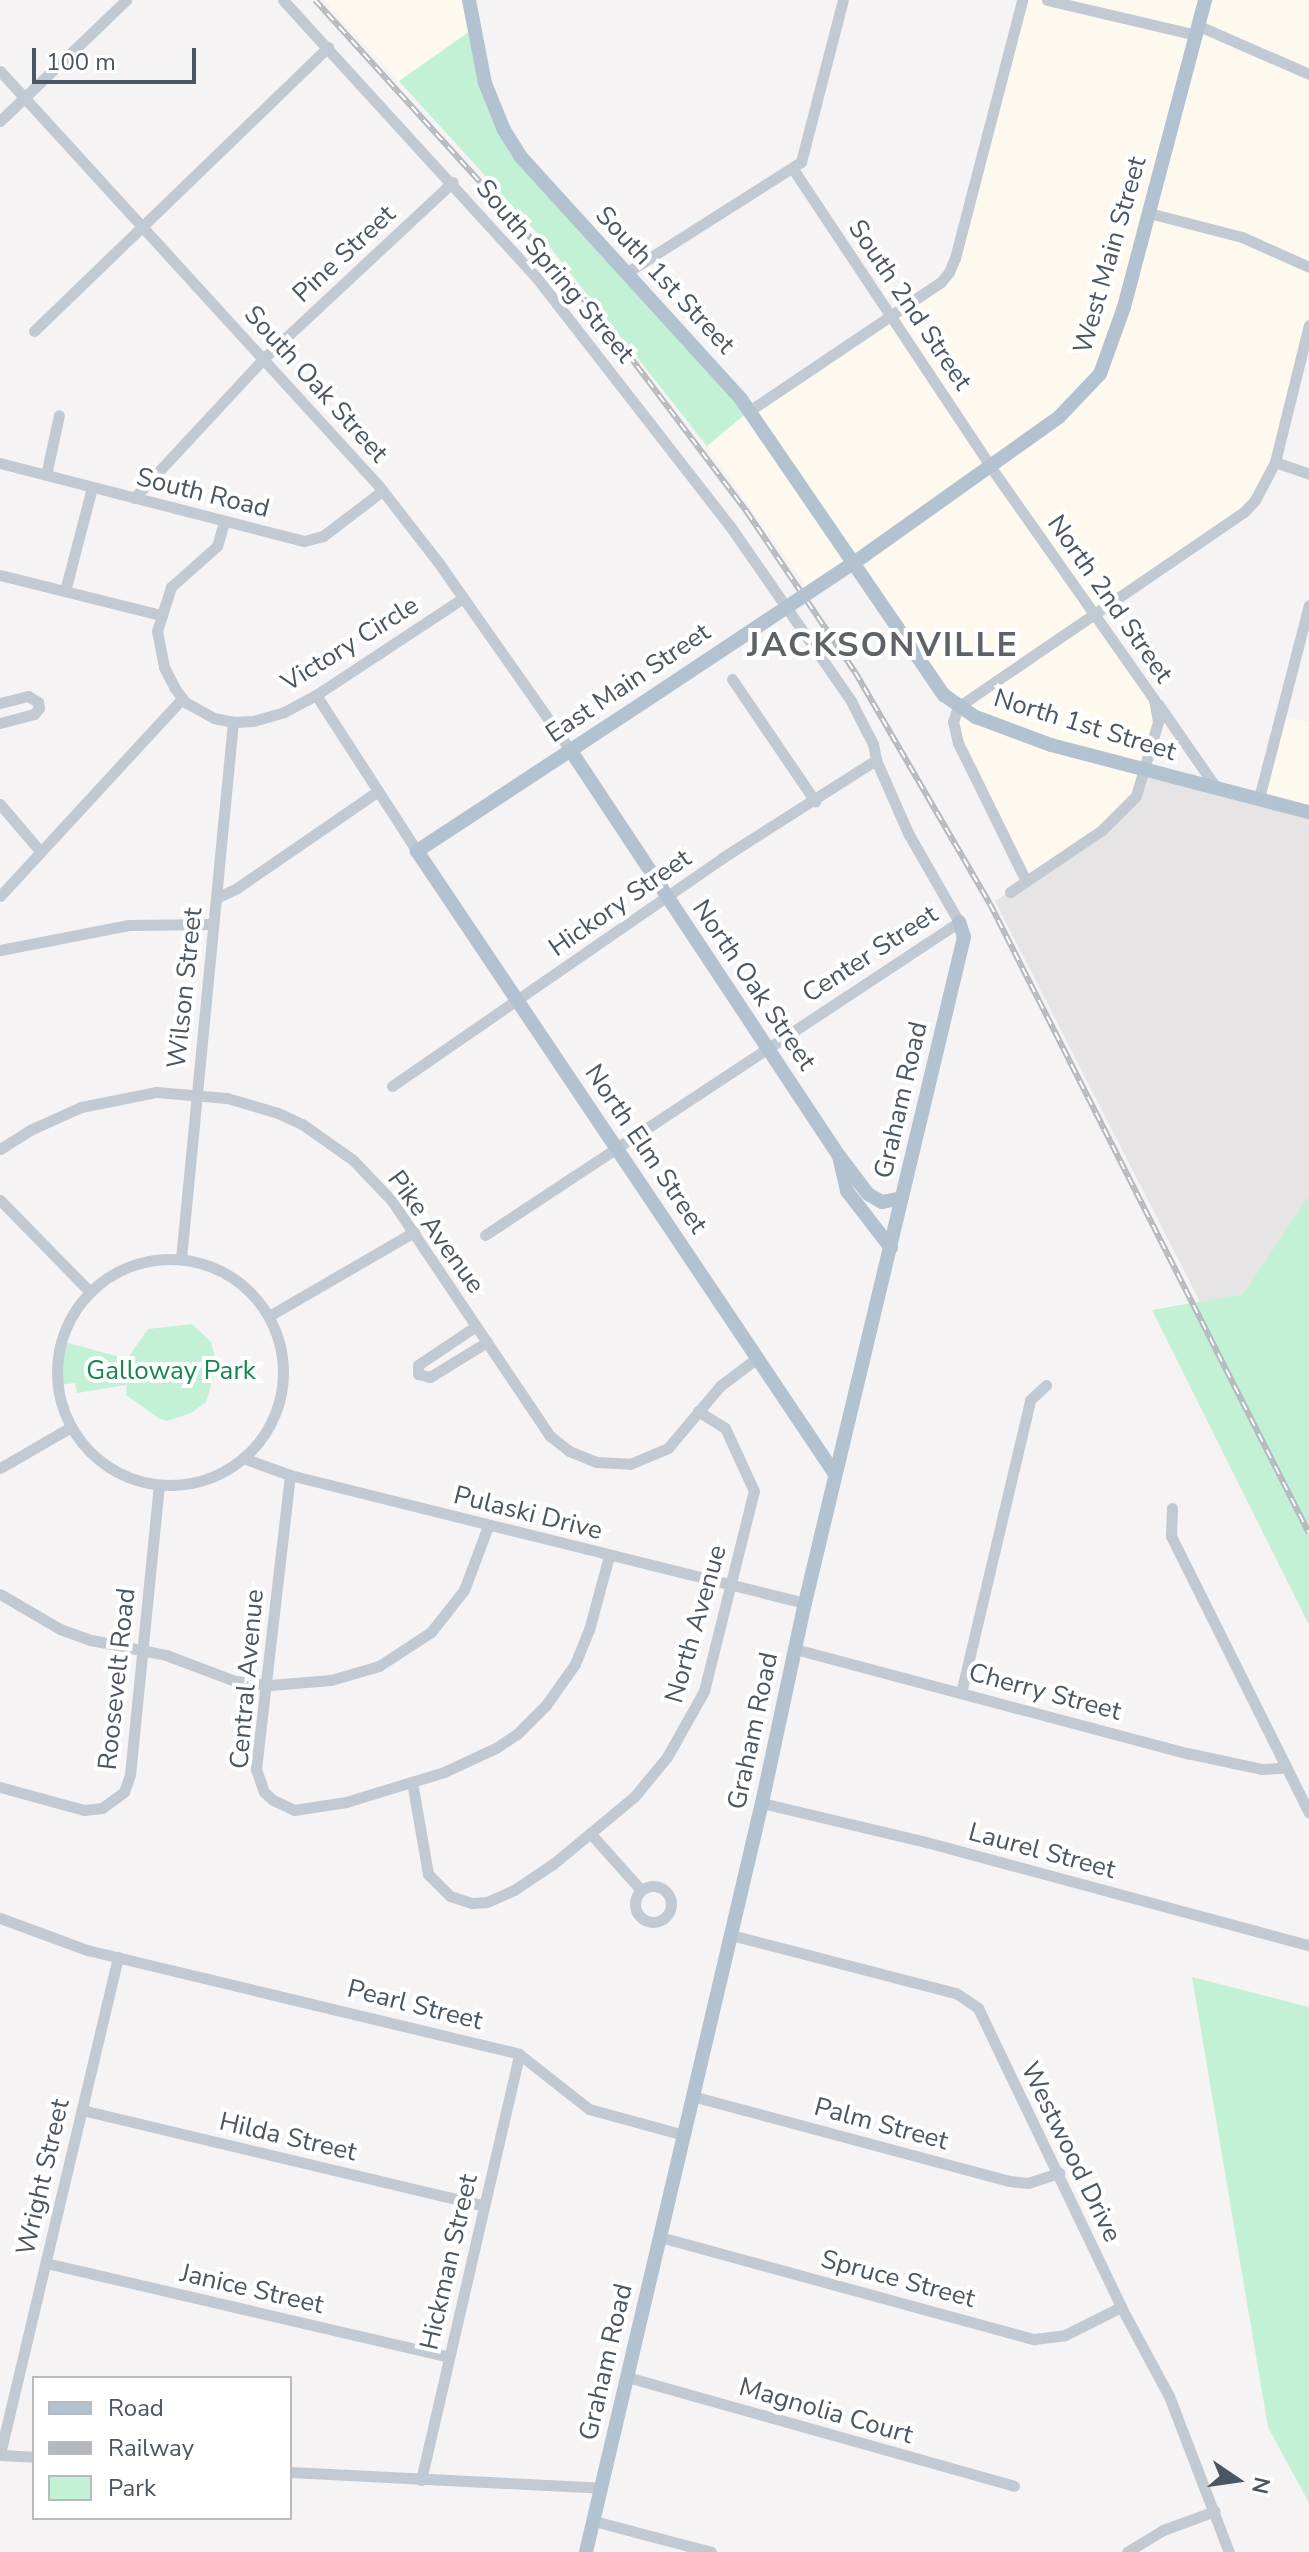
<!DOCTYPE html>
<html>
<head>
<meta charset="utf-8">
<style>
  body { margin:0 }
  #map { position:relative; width:1309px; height:2552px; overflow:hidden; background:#f5f3f3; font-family:"Nunito Sans",sans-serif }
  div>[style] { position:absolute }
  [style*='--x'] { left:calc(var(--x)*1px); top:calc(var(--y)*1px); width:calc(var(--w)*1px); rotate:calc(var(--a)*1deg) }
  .commercial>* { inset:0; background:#fdf9ef }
  .education>* { inset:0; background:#e6e4e5 }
  .green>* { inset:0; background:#c3f1d5 }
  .minor>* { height:11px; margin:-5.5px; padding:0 5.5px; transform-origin:5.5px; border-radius:5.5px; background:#c1cad2 }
  .minor>.ring { margin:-5.5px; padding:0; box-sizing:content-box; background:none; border:11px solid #c1cad2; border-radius:50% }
  .major>* { height:14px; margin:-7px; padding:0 7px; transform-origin:7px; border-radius:7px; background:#b3c2d1 }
  .rail>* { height:6px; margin-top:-3px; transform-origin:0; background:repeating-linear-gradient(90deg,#fff 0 9px,#b5b8bd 0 18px); box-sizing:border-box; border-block:2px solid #b5b8bd }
  .major-bridge>* { height:14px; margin:-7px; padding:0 7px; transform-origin:7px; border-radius:7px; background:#b3c2d1 }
  span { translate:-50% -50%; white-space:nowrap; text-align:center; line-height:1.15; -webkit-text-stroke:8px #fff; paint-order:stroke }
  .street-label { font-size:26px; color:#4a5661 }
  .park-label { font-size:26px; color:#17864f }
  .district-label { font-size:34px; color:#5f6368; font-weight:700; letter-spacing:2px }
  .legend { position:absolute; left:32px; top:2376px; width:260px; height:144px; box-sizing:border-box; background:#fff; border:2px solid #b7bbc0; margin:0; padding:10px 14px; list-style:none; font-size:24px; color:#4a5661 }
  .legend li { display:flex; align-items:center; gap:16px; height:40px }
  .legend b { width:40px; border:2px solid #b7bbc0 }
  .north { position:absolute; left:1197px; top:2440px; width:80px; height:80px; -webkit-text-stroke:6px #fff; paint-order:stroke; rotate:103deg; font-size:22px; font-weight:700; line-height:32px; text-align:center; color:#4a5661 }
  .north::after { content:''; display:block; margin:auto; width:28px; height:36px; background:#4a5661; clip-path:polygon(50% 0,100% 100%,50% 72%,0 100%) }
  .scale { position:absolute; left:32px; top:48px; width:164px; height:36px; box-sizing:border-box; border:4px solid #4a5661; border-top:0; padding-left:10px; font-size:24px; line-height:28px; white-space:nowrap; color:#4a5661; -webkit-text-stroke:6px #fff; paint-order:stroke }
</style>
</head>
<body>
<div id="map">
  <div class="commercial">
    <i style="clip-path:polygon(324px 0,469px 0,473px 29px,399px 81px)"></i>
    <i style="clip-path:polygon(1022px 0,1309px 0,1309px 325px,1275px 462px,1255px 500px,1096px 613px,1140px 680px,1158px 722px,1125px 810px,1026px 881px,958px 743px,957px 707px,855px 563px,810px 591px,707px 446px,749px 411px,949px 272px)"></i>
    <i style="clip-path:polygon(1280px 715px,1309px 722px,1309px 812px,1259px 798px)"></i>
  </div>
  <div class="education">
    <i style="clip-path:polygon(1145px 768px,1309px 812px,1309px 1195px,1243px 1294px,1200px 1302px,995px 901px,1086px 842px,1125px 810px)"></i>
  </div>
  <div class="green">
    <i style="clip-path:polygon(473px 29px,504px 130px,749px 411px,707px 446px,549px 246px,399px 81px)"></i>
    <i style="clip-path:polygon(1309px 1195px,1309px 1625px,1152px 1310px,1243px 1294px)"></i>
    <i style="clip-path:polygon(192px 1324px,211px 1342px,217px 1366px,206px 1402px,191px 1413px,167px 1421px,160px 1419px,126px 1395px,127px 1377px,126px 1385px,77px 1393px,75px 1383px,58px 1385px,61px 1341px,127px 1359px,148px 1329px)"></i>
    <i style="clip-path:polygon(1192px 1977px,1309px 2007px,1309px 2503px,1268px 2427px)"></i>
  </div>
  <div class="minor">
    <i style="--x:283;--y:0;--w:375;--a:47.6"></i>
    <i style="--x:536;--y:277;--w:316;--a:52.1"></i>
    <i style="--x:730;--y:526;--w:213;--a:55.3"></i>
    <i style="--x:851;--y:701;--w:48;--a:62.9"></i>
    <i style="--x:873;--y:744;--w:16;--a:79"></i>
    <i style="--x:876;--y:760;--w:80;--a:66.3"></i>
    <i style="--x:908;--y:833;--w:103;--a:60.2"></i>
    <i style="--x:959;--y:922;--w:568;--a:146.56"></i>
    <i style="--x:1047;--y:0;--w:153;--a:13.2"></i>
    <i style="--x:1199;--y:26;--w:120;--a:23.6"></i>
    <i style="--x:0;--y:71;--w:562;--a:47.6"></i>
    <i style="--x:379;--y:486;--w:96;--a:52.2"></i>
    <i style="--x:438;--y:562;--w:231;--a:54.9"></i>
    <i style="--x:0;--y:121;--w:175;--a:-43.8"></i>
    <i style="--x:793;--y:169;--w:356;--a:56.4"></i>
    <i style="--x:990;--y:466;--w:285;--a:54.9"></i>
    <i style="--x:1154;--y:699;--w:23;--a:80"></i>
    <i style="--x:1158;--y:722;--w:77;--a:106.6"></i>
    <i style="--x:1136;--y:796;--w:48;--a:135"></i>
    <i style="--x:1102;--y:830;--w:111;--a:146"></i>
    <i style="--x:1149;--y:213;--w:96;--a:14.5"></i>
    <i style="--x:1242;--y:237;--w:73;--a:24.1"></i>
    <i style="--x:626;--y:273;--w:207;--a:-32.4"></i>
    <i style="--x:801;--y:162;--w:167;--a:-75.5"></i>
    <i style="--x:34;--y:331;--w:409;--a:-44"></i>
    <i style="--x:749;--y:411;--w:231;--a:-33.9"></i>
    <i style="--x:941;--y:282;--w:13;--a:-51"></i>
    <i style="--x:949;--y:272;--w:15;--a:-67"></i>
    <i style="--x:955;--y:258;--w:267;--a:-75.4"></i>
    <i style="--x:1275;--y:462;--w:36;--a:19"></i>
    <i style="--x:0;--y:463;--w:314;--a:14.4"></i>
    <i style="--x:304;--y:541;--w:20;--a:-15"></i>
    <i style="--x:323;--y:536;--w:74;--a:-37.3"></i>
    <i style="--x:46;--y:475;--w:61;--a:-77.8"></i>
    <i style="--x:134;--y:498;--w:191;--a:-47.1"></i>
    <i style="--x:264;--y:358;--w:258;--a:-43"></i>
    <i style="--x:224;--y:522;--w:25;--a:106"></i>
    <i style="--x:217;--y:546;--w:62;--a:138.3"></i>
    <i style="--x:171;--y:587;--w:46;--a:107.7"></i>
    <i style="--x:157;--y:631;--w:37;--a:79"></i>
    <i style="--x:164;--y:667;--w:22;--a:63"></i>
    <i style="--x:174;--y:687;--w:19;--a:54"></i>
    <i style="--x:185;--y:702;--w:33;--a:29"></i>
    <i style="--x:214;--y:718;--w:19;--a:12"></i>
    <i style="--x:233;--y:722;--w:20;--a:-3"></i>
    <i style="--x:253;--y:721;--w:32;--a:-16"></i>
    <i style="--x:284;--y:712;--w:36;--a:-28"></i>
    <i style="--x:316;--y:695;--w:176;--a:-33.4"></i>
    <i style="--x:0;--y:575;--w:165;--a:14"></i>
    <i style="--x:65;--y:591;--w:107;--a:-75.4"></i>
    <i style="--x:732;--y:679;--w:148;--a:55.8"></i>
    <i style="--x:316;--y:695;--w:186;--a:57.1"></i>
    <i style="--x:0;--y:703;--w:29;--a:-14"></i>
    <i style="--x:28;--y:696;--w:12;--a:31"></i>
    <i style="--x:38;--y:702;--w:6;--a:81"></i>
    <i style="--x:39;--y:708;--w:8;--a:130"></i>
    <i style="--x:34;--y:714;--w:35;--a:165"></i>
    <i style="--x:1158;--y:704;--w:103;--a:55.2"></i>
    <i style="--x:1259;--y:798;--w:199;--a:-75.5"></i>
    <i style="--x:0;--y:804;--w:62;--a:49.6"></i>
    <i style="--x:1026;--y:881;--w:154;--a:-116.2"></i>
    <i style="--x:958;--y:743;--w:22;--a:-103"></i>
    <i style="--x:953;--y:722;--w:16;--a:-72"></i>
    <i style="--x:958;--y:707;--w:346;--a:-34.3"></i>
    <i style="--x:1244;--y:512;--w:16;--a:-47"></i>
    <i style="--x:1255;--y:500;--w:43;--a:-62.2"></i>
    <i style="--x:1275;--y:462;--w:141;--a:-76.1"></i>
    <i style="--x:0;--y:896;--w:268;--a:-47.3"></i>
    <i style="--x:216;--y:898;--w:23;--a:-25"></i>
    <i style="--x:237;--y:888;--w:171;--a:-34.5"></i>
    <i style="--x:0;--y:950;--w:131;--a:-11"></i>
    <i style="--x:129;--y:925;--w:84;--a:-0.7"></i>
    <i style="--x:392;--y:1086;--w:401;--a:-34.6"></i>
    <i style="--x:722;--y:858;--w:183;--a:-32.5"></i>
    <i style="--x:0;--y:1149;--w:36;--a:-32"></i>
    <i style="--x:30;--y:1130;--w:56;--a:-24.3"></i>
    <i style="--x:81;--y:1107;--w:76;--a:-11.3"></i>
    <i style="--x:156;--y:1092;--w:71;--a:4.8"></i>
    <i style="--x:227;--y:1098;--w:53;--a:16.4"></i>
    <i style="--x:278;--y:1113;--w:26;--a:25"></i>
    <i style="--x:302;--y:1124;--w:62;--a:35.2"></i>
    <i style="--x:353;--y:1160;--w:57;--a:46.4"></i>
    <i style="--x:392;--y:1201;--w:283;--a:56.1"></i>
    <i style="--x:550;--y:1436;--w:24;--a:38"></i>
    <i style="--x:569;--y:1451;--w:29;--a:22"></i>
    <i style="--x:596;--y:1462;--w:34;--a:3"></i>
    <i style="--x:630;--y:1464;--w:41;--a:-22.8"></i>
    <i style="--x:668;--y:1448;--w:81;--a:-50"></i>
    <i style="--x:720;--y:1386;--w:46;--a:-37.1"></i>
    <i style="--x:0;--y:1200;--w:129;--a:45.6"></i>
    <i class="ring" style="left:57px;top:1259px;width:215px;height:215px"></i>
    <i style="--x:181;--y:1259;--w:540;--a:-84.47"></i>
    <i style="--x:269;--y:1316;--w:168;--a:-30.1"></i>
    <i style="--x:476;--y:1326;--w:70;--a:146.1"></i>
    <i style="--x:418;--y:1365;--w:9;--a:90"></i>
    <i style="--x:418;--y:1374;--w:12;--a:14"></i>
    <i style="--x:430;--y:1377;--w:67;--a:-31.6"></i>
    <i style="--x:243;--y:1458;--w:50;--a:19.9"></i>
    <i style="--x:290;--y:1475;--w:531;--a:13.96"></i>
    <i style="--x:0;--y:1468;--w:82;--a:-30"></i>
    <i style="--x:290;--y:1475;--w:296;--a:96.6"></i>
    <i style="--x:256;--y:1769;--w:24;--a:71"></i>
    <i style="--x:264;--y:1792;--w:12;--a:42"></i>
    <i style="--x:273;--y:1800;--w:23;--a:25"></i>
    <i style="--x:294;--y:1810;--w:53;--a:-8.7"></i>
    <i style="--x:346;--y:1802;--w:102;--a:-17"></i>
    <i style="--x:444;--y:1772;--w:57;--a:-24.8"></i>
    <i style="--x:496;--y:1748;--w:25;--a:-34"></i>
    <i style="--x:517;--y:1734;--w:41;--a:-45"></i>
    <i style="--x:546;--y:1705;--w:50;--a:-54.7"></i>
    <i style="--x:575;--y:1664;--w:37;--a:-68"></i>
    <i style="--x:589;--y:1630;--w:77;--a:-74.9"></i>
    <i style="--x:1172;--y:1508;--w:28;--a:92"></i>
    <i style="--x:1171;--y:1536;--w:309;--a:63.5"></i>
    <i style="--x:0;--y:1594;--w:69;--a:30.3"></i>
    <i style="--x:60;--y:1629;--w:33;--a:20"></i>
    <i style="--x:91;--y:1640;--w:76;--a:11.3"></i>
    <i style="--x:166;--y:1655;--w:74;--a:20.6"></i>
    <i style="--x:235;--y:1681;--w:35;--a:7"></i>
    <i style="--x:270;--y:1685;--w:61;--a:-4.7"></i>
    <i style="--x:331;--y:1680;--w:50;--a:-16.3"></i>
    <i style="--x:379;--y:1666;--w:62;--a:-33.2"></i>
    <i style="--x:431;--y:1632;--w:53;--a:-51.8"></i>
    <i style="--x:464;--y:1590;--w:68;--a:-69.4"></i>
    <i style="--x:795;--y:1649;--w:406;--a:14.9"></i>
    <i style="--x:1187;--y:1753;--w:77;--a:12"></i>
    <i style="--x:1262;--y:1769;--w:22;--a:-3"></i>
    <i style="--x:961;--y:1693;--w:301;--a:-76.7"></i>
    <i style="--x:1030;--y:1400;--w:22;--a:-43"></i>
    <i style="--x:412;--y:1782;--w:93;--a:80.1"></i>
    <i style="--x:428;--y:1874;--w:31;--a:45"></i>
    <i style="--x:450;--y:1896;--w:23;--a:18"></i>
    <i style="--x:472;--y:1903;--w:15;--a:-4"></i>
    <i style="--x:487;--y:1902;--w:30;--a:-24"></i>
    <i style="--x:514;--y:1890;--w:47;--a:-33.7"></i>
    <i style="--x:553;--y:1864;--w:105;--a:-39.6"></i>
    <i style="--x:634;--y:1797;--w:52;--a:-50.5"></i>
    <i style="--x:667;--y:1757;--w:76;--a:-60.7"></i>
    <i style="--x:704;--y:1691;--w:206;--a:-76"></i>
    <i style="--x:754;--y:1491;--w:69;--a:-114.7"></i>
    <i style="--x:725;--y:1428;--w:32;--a:-148"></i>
    <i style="--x:0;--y:1787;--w:87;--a:15.3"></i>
    <i style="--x:84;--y:1810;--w:18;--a:-6"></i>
    <i style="--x:102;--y:1808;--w:27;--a:-36"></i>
    <i style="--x:124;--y:1792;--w:18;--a:-71"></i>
    <i style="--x:130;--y:1775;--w:291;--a:-84.3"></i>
    <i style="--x:762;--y:1803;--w:169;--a:13.4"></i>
    <i style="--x:926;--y:1842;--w:397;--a:15.1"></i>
    <i style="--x:590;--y:1833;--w:75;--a:48.2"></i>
    <i class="ring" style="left:635px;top:1886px;width:25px;height:25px"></i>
    <i style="--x:0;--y:1918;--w:93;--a:20.2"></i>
    <i style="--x:87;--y:1950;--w:444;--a:13.5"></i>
    <i style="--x:519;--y:2054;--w:89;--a:38.2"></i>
    <i style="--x:589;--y:2109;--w:98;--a:15.3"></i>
    <i style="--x:731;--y:1935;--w:232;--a:14.5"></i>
    <i style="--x:956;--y:1993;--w:27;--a:34"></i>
    <i style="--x:978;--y:2008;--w:331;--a:64.4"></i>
    <i style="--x:1121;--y:2307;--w:101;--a:61.7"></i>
    <i style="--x:1169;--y:2396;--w:167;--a:69"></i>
    <i style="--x:692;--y:2096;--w:328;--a:15"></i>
    <i style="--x:1009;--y:2181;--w:19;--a:6"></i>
    <i style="--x:1028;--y:2183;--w:33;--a:-18"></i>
    <i style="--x:82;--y:2110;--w:413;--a:13.4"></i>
    <i style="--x:660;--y:2237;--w:388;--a:15.3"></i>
    <i style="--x:1034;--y:2339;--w:31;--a:-7"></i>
    <i style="--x:1065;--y:2335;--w:63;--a:-26.6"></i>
    <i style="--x:46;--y:2263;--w:414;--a:13.1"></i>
    <i style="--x:627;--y:2377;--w:402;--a:15.7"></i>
    <i style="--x:0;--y:2454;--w:511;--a:-76.64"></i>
    <i style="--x:0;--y:2455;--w:34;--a:3"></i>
    <i style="--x:290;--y:2472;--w:312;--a:2.9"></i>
    <i style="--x:421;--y:2480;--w:437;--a:-77"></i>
    <i style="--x:594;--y:2521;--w:121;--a:14.8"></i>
    <i style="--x:1127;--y:2552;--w:42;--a:-31.4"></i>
    <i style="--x:1163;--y:2530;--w:55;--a:-20.1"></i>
  </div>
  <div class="major">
    <i style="--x:469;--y:0;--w:85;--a:79.1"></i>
    <i style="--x:485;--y:83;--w:51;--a:68"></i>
    <i style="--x:504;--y:130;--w:31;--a:58"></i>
    <i style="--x:520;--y:156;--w:328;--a:47.7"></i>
    <i style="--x:741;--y:399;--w:359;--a:55.6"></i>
    <i style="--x:944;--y:695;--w:39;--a:35"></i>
    <i style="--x:976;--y:717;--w:80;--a:20.5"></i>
    <i style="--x:1051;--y:745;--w:267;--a:14.6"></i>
    <i style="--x:865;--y:555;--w:238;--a:-35.4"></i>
    <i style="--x:1059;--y:417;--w:59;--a:-46.4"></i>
    <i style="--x:1100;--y:374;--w:71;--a:-70.3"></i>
    <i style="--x:1124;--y:307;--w:318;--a:-75.2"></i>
    <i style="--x:644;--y:702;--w:272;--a:146.7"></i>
    <i style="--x:417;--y:851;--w:750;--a:56.14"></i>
    <i style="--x:571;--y:751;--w:486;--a:56.5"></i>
    <i style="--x:839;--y:1156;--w:36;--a:77"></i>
    <i style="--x:847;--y:1191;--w:72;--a:52.3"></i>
    <i style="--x:840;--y:1157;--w:46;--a:52.9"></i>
    <i style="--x:868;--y:1194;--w:16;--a:30"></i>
    <i style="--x:882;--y:1202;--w:20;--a:-11"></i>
    <i style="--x:586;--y:2552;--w:769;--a:-76.78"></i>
    <i style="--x:762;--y:1803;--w:205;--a:-77.9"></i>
    <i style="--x:805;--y:1603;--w:685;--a:-76.57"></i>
    <i style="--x:964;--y:937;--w:16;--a:-108"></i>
  </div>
  <div class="rail">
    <i style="--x:315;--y:0;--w:366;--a:47.8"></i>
    <i style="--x:561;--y:271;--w:122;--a:51.3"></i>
    <i style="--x:637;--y:366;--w:183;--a:53"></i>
    <i style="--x:747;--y:512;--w:193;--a:56"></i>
    <i style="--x:855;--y:672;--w:268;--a:59.8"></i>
    <i style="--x:990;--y:904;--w:705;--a:63.11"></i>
  </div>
  <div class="major-bridge">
    <i style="--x:644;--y:702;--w:265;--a:-33.6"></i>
  </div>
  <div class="street-label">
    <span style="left:344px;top:254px;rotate:-43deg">Pine Street</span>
    <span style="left:1110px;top:255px;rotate:-74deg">West Main Street</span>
    <span style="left:555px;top:271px;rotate:50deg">South Spring Street</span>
    <span style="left:665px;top:280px;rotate:47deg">South 1st Street</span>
    <span style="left:910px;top:305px;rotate:56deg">South 2nd Street</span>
    <span style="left:316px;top:384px;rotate:48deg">South Oak Street</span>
    <span style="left:203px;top:493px;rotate:14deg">South Road</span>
    <span style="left:1110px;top:599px;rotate:55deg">North 2nd Street</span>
    <span style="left:350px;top:644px;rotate:-32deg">Victory Circle</span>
    <span style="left:628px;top:683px;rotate:-34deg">East Main Street</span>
    <span style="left:1085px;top:725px;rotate:17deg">North 1st Street</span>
    <span style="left:620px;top:903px;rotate:-35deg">Hickory Street</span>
    <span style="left:870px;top:954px;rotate:-33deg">Center Street</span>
    <span style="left:754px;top:985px;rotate:56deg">North Oak Street</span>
    <span style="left:185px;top:988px;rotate:-84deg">Wilson Street</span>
    <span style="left:901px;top:1100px;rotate:-77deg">Graham Road</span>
    <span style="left:646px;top:1149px;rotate:56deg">North Elm Street</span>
    <span style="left:436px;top:1232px;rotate:54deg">Pike Avenue</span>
    <span style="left:528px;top:1513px;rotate:14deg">Pulaski Drive</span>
    <span style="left:696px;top:1624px;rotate:-74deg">North Avenue</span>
    <span style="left:117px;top:1679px;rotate:-84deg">Roosevelt Road</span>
    <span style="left:247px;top:1679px;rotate:-85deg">Central Avenue</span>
    <span style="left:1045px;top:1692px;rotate:15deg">Cherry Street</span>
    <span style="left:753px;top:1731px;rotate:-78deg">Graham Road</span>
    <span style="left:1042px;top:1851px;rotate:15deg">Laurel Street</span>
    <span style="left:415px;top:2005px;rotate:14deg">Pearl Street</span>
    <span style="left:881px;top:2124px;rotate:15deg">Palm Street</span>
    <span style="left:288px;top:2137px;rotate:13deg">Hilda Street</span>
    <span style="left:1071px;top:2152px;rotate:64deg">Westwood Drive</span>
    <span style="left:43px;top:2177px;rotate:-77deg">Wright Street</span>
    <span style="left:449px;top:2262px;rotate:-77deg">Hickman Street</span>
    <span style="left:898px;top:2279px;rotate:15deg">Spruce Street</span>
    <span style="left:252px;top:2289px;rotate:13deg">Janice Street</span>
    <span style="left:606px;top:2362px;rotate:-77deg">Graham Road</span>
    <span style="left:826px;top:2411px;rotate:16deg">Magnolia Court</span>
  </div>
  <div class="park-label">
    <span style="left:171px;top:1371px">Galloway Park</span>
  </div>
  <div class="district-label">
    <span style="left:883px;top:646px">JACKSONVILLE</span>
  </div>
  <ul class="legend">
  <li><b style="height:10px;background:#b3c2d1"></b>Road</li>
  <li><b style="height:10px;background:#b5b8bd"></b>Railway</li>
  <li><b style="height:22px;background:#c3f1d5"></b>Park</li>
  </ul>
  <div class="north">N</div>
  <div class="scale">100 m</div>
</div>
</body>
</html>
